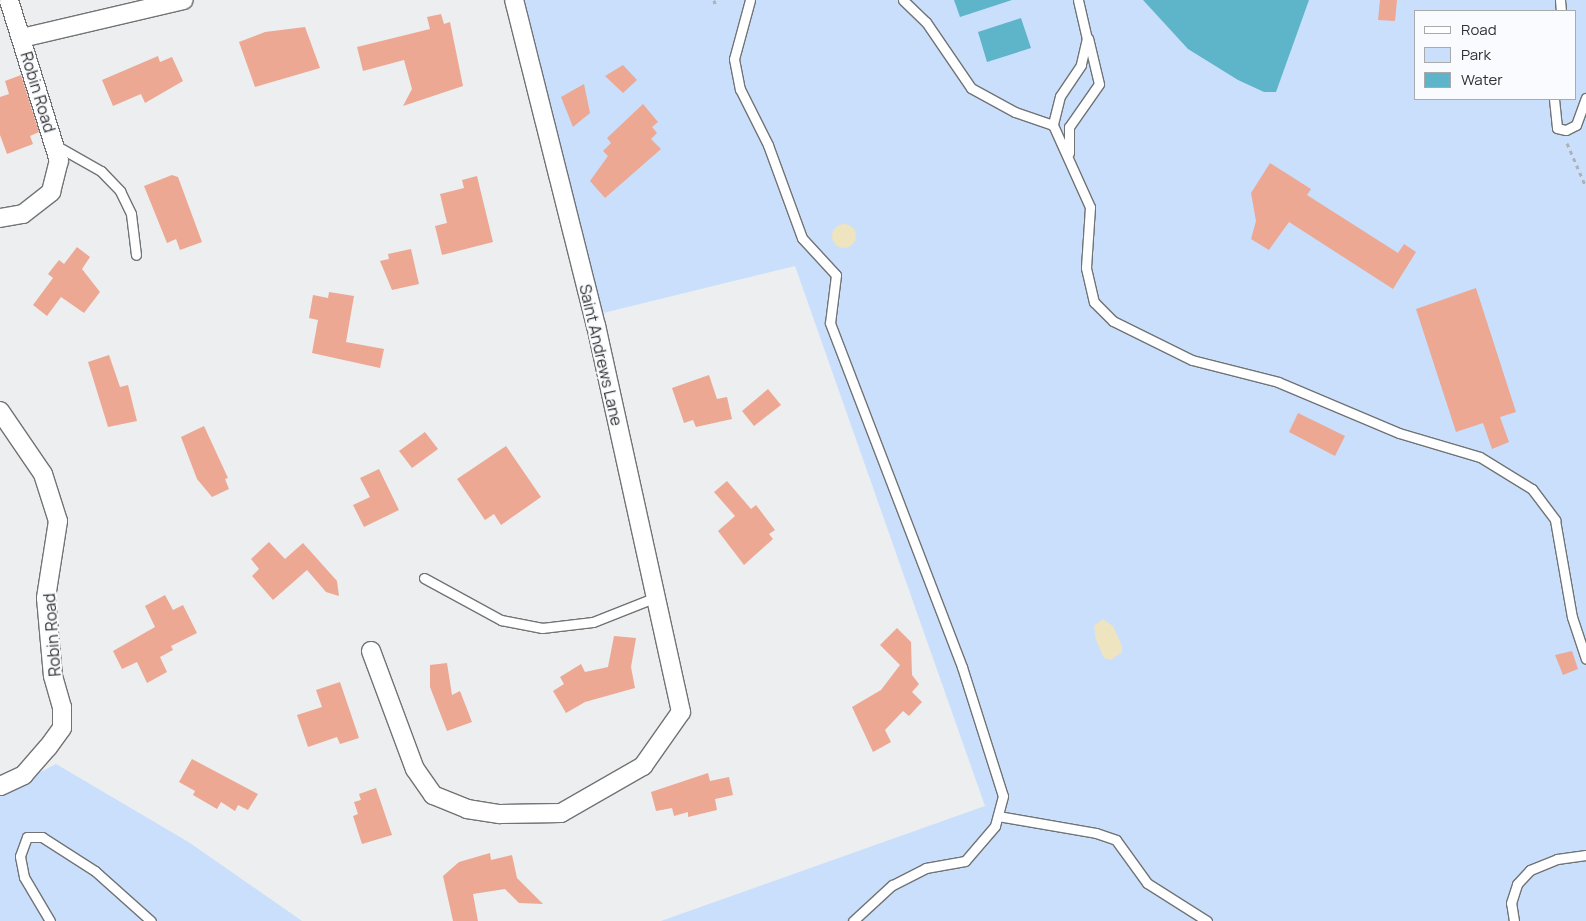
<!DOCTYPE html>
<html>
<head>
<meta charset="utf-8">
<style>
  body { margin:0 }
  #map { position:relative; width:1586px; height:921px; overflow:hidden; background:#eceef0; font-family:Manrope,sans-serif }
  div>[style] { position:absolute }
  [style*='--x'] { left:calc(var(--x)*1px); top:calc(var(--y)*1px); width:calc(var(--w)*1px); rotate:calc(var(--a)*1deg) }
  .green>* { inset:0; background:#c9dffc }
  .sand>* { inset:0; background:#eee4bf }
  .round { border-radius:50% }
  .water>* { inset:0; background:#5eb4c8 }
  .building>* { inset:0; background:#eda893 }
  .path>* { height:3px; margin-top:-1.5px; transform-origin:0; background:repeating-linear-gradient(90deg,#b0b1b3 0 4px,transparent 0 8px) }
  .roads { filter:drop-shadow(1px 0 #717375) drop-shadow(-1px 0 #717375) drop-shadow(0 1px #717375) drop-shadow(0 -1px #717375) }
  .lane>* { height:9px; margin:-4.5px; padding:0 4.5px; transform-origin:4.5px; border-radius:4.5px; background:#fff }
  .street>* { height:18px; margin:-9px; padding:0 9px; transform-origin:9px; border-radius:9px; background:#fff }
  span { translate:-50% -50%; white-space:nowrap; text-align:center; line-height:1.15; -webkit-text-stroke:4px #f9fbfe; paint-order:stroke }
  .street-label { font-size:16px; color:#303132 }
  .legend { position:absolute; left:1414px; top:10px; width:162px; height:90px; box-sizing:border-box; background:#f9fbfe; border:1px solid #a9aaac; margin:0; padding:6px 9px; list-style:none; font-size:15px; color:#303132 }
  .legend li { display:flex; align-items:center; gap:10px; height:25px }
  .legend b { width:25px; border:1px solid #a9aaac }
</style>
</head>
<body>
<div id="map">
  <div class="green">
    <i style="clip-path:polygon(evenodd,523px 0,1586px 0,1586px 921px,661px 921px,985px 806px,795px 266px,599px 314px,523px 0,1415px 11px,1575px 11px,1575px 99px,1415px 99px,1415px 11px)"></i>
    <i style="clip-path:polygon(56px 764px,190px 843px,302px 921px,0 921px,0 793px)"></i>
  </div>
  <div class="sand">
    <i class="round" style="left:832px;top:224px;width:24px;height:24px"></i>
    <i style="clip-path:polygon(1103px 619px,1113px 626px,1122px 646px,1122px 652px,1111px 660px,1104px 658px,1096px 640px,1094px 626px)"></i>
  </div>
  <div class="water">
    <i style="clip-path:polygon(954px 0,1012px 0,960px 17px)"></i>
    <i style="clip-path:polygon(1143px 0,1309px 0,1276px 92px,1264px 92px,1238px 80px,1188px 49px)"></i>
    <i style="clip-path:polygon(1021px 18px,1031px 48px,987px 62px,978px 32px)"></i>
  </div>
  <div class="building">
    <i style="clip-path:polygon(1380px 0,1397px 0,1395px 21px,1378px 20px)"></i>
    <i style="clip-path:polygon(441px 14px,444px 24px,450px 22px,463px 86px,403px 106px,412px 89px,404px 60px,363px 71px,357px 47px,430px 29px,427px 17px)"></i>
    <i style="clip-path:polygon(305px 27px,320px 68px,255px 87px,239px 42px,265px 32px)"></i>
    <i style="clip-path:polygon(158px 56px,160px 62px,172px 57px,183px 81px,145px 103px,141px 94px,113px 106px,102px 80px)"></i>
    <i style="clip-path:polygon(623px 65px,637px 80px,623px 93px,605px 76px)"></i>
    <i style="clip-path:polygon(21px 75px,39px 132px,30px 136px,33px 144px,7px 154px,0 135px,0 97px,9px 94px,5px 81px)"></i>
    <i style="clip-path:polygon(584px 84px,590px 113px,573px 127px,561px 97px)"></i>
    <i style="clip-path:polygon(643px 104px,658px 122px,652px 127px,657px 133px,651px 139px,661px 149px,605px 198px,590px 181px,608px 156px,603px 151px,611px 143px,607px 138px)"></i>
    <i style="clip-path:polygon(1270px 163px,1311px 189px,1307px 195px,1398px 253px,1404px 244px,1416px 252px,1393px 289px,1289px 222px,1269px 250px,1251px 239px,1256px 221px,1251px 193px)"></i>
    <i style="clip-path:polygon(172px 175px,178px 177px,202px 242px,180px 250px,176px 239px,167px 243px,144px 186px)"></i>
    <i style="clip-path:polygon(477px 176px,493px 242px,442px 255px,435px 226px,447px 223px,440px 194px,464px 188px,462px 180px)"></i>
    <i style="clip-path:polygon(77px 247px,90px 257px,82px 269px,100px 292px,84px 313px,61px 297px,47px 316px,33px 305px,53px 278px,48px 274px,59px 260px,64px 264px)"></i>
    <i style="clip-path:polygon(411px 249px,419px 284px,392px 290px,380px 261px,389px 259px,388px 254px)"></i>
    <i style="clip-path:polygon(1476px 288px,1516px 412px,1500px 417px,1509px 442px,1492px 449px,1483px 423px,1456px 432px,1416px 309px)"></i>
    <i style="clip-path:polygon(329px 292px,354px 296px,346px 342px,384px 349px,380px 368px,312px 353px,318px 320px,309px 318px,313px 295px,328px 298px)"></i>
    <i style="clip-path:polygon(109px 355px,120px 387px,128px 385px,137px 421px,108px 427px,88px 362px)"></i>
    <i style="clip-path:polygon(709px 375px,717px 399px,727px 397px,732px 419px,696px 427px,693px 420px,684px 423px,672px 388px)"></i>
    <i style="clip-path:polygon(768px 389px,781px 405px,754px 426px,742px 411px)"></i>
    <i style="clip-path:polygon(1298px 413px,1345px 436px,1335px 456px,1289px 432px)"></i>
    <i style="clip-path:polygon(204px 426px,228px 478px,225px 479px,229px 489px,212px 497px,197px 479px,181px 437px)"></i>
    <i style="clip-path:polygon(425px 432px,438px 449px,412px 468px,399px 451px)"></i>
    <i style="clip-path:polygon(506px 446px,541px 497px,501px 525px,494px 514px,485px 520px,457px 479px)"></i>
    <i style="clip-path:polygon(379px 469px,399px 510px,364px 527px,353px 505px,370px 497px,360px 478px)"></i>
    <i style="clip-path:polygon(727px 481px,751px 509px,756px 505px,775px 530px,769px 534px,773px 539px,744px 565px,718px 531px,735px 516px,714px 492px)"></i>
    <i style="clip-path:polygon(269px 542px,285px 559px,303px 543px,337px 581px,339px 596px,326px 592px,307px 570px,273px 600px,252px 576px,259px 569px,251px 559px)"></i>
    <i style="clip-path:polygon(165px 595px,173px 610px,183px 605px,197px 633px,171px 646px,173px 650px,160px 657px,167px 672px,147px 683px,137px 662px,122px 669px,113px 651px,155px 627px,145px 606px)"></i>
    <i style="clip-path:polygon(897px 628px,911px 642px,912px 675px,919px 684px,912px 692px,922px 702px,909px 716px,903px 711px,885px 730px,891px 742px,873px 752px,852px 707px,881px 690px,900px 665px,880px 645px)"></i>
    <i style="clip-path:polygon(614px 636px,636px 638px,631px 667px,635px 688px,585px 702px,566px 713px,553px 691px,564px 684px,560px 677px,581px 664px,585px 672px,608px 667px)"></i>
    <i style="clip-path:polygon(1572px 651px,1578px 669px,1563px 675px,1555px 655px)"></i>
    <i style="clip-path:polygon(447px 663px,452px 695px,460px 691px,472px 722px,447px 731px,430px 687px,430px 665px)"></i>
    <i style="clip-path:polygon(340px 682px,359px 738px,340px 744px,337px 737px,308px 747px,297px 715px,322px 707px,316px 690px)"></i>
    <i style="clip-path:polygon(192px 759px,258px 794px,248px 810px,238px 805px,235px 811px,221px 802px,217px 809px,193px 795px,195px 791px,179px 782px)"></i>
    <i style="clip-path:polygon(708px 773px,710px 781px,729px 777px,733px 795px,715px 799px,717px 810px,688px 817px,688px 812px,674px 816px,672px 808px,656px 811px,651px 792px)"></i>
    <i style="clip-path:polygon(376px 788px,392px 835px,362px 844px,353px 816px,358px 814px,354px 802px,361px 800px,359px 794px)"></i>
    <i style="clip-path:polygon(490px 853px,491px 860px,512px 855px,517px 878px,543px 904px,519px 903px,505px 889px,473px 894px,478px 921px,453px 921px,443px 876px,459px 862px)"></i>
  </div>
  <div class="path">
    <i style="--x:714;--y:0;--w:4;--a:76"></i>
    <i style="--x:1567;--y:143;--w:48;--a:66.6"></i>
  </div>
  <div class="roads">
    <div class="lane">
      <i style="--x:750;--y:0;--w:61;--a:105.2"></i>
      <i style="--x:734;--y:59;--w:31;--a:79"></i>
      <i style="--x:740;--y:89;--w:63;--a:63.4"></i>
      <i style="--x:768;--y:145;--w:99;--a:69.9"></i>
      <i style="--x:802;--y:238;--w:50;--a:47.4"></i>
      <i style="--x:836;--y:275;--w:48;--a:97.1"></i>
      <i style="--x:830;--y:323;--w:368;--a:69"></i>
      <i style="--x:962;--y:667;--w:135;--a:72.4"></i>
      <i style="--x:1003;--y:796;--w:31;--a:105"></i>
      <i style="--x:995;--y:826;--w:46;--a:130.6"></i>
      <i style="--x:965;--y:861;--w:40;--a:170"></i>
      <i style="--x:926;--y:868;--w:38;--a:153"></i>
      <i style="--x:892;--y:885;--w:53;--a:137.3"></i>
      <i style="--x:903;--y:0;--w:32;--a:44"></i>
      <i style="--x:926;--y:22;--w:80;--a:55.7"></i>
      <i style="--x:971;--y:88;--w:50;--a:28.6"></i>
      <i style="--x:1015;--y:112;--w:40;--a:18.9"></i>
      <i style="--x:1078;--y:0;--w:39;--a:77"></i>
      <i style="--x:1087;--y:38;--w:28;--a:103"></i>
      <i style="--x:1081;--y:65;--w:37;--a:124"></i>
      <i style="--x:1060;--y:96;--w:30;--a:104"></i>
      <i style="--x:1053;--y:125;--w:90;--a:65.7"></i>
      <i style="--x:1090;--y:207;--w:61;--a:93.8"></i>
      <i style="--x:1086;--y:268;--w:35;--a:77"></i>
      <i style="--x:1094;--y:302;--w:27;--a:45"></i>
      <i style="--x:1113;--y:321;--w:88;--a:26.3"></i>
      <i style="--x:1192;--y:360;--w:89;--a:14.3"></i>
      <i style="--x:1278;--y:382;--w:131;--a:22.9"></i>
      <i style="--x:1399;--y:433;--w:84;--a:16.5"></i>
      <i style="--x:1480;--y:457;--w:61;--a:31.6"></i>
      <i style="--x:1532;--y:489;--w:39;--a:53"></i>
      <i style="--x:1555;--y:520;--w:98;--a:80.1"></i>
      <i style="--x:1572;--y:617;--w:44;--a:71.6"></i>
      <i style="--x:1560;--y:0;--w:11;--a:85"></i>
      <i style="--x:1554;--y:99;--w:29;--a:84"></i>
      <i style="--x:1557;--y:128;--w:9;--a:13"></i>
      <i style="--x:1566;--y:130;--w:11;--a:-27"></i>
      <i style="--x:1576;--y:125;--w:29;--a:-70"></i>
      <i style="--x:55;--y:145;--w:53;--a:29.5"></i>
      <i style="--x:101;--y:171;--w:28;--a:46"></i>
      <i style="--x:120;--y:191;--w:25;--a:64"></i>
      <i style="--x:131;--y:214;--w:41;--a:83"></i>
      <i style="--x:1069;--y:153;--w:26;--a:-90"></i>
      <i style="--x:1069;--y:127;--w:52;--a:-55.1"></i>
      <i style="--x:1099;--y:84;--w:47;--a:-103.4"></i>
      <i style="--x:424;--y:578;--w:88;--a:28.6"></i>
      <i style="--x:501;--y:620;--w:42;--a:11"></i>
      <i style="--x:542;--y:628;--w:51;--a:-6.7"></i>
      <i style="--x:593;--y:622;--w:68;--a:-21.6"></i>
      <i style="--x:998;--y:816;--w:99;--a:9.8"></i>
      <i style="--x:1096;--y:833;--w:21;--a:19"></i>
      <i style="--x:1116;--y:840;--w:53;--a:54.2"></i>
      <i style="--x:1147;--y:883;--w:71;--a:32.3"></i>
      <i style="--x:50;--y:921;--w:51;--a:-120.6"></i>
      <i style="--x:24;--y:877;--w:21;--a:-101"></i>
      <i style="--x:20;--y:856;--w:20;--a:-70"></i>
      <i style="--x:27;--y:837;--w:15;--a:0"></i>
      <i style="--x:42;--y:837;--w:63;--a:32.7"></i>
      <i style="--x:95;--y:871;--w:75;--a:41.8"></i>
      <i style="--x:1514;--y:921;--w:18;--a:-99"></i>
      <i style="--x:1511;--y:903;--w:20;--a:-72"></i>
      <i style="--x:1517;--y:884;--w:19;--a:-47"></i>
      <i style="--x:1530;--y:870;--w:29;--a:-22"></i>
      <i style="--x:1557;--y:859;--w:29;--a:-8"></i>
    </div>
    <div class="street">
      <i style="--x:22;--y:38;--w:166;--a:-13.2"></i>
      <i style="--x:0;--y:218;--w:23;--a:-10"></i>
      <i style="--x:23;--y:214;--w:36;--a:-38"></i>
      <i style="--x:51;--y:192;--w:32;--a:-76"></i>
      <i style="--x:59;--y:161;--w:169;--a:-107.3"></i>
      <i style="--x:0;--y:411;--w:76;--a:55.7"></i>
      <i style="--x:43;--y:474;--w:49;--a:72.3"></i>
      <i style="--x:58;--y:521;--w:78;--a:98.9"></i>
      <i style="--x:46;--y:598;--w:78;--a:84.9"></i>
      <i style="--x:53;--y:676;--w:32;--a:74"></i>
      <i style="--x:62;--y:707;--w:21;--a:90"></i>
      <i style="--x:62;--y:728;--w:24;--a:126"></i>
      <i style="--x:48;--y:747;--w:37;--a:131"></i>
      <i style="--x:24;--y:775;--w:26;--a:155"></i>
      <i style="--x:371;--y:651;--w:126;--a:69.6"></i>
      <i style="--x:415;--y:769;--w:32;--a:55"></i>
      <i style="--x:433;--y:795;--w:37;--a:22"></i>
      <i style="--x:467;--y:809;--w:33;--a:9"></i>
      <i style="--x:500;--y:814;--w:61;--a:-0.9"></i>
      <i style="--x:561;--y:813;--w:95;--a:-29.8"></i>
      <i style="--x:643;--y:766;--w:66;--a:-54.9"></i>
      <i style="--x:681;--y:712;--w:395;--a:-102.4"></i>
      <i style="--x:596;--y:326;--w:336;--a:-104.1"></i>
    </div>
  </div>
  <div class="street-label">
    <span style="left:38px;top:92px;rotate:73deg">Robin Road</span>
    <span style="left:601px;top:355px;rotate:77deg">Saint Andrews Lane</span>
    <span style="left:52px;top:635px;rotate:-94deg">Robin Road</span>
  </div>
  <ul class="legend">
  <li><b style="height:6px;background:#fff"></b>Road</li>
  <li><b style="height:14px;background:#c9dffc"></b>Park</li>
  <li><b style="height:14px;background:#5eb4c8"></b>Water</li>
  </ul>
</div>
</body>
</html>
